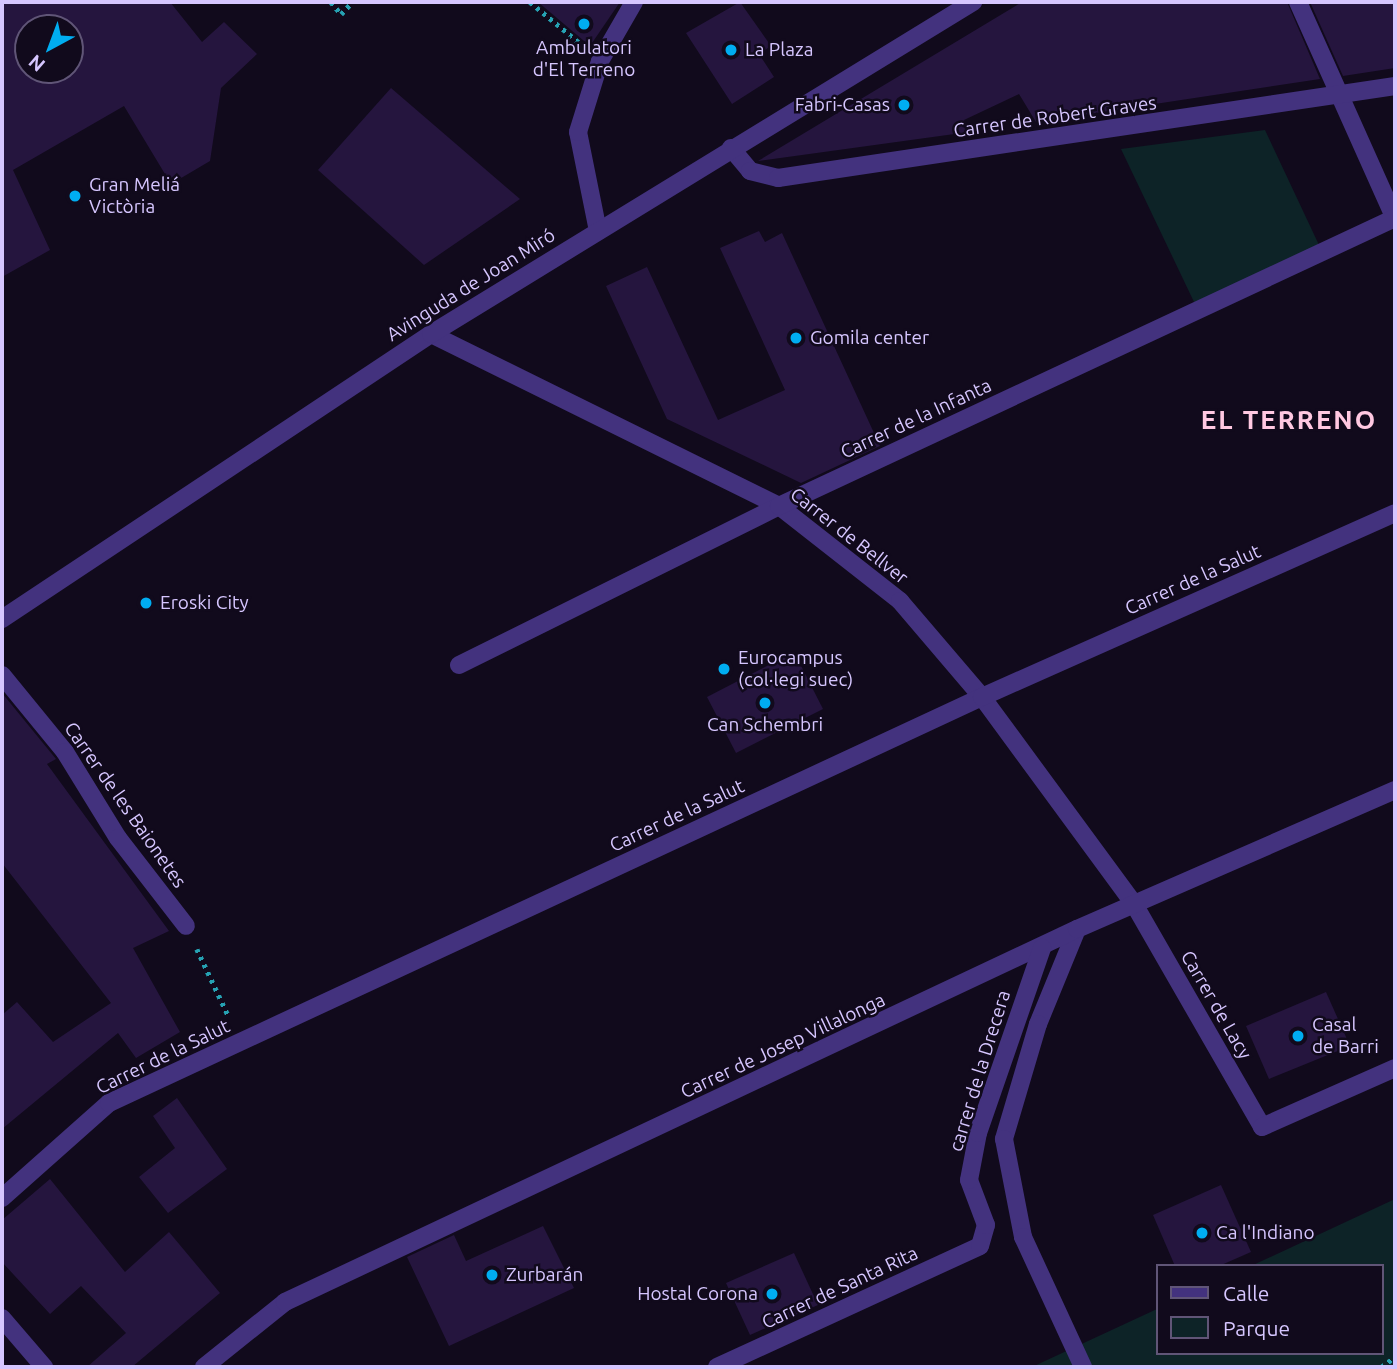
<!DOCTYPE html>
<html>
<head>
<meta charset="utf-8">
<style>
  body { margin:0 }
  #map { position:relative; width:1397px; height:1369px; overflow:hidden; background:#110a1c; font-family:Ubuntu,sans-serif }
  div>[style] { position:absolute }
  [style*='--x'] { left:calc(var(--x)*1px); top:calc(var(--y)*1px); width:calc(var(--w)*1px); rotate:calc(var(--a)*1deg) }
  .green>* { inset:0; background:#0d2327 }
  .building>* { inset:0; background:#25153e }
  .path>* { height:4.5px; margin-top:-2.25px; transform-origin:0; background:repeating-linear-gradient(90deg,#26a2b3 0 3.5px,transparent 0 8.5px) }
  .minor>* { height:18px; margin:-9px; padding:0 9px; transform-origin:9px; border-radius:9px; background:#43327e }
  .tertiary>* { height:18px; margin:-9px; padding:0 9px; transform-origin:9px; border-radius:9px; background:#43327e }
  .dots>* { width:19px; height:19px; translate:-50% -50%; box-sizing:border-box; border:4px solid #110a1c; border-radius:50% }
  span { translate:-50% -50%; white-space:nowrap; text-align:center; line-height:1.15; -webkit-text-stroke:5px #110a1c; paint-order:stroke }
  .poi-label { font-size:19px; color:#d6c6ff }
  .left { translate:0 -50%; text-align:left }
  .right { translate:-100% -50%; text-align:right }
  .street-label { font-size:19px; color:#d6c6ff }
  .district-label { font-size:26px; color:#ffc8e1; font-weight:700; letter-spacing:2px }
  .frame { position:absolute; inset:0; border:4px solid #d6c6ff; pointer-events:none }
  .legend { position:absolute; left:1156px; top:1264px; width:228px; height:91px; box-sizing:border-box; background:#110a1c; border:2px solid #605577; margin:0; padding:9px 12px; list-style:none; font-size:21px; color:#d6c6ff }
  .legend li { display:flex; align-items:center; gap:14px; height:35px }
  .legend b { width:35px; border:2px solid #605577 }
  .north { position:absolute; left:14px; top:14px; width:70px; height:70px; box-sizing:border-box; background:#110a1c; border:2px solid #605577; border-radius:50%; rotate:221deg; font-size:19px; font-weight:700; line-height:28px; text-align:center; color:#d6c6ff }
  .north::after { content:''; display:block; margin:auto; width:24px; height:32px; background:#00adf1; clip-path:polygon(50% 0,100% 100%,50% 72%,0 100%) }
</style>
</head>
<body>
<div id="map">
  <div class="green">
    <i style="clip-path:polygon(1265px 130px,1319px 245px,1195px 304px,1121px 149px)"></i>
    <i style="clip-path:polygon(1395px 1199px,1395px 1367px,1032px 1367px,1157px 1309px,1157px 1353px,1381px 1353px,1381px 1266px,1251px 1266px)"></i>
  </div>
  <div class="building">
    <i style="clip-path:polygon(evenodd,2px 2px,170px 2px,202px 42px,224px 22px,257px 54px,221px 88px,210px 161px,171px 184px,124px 106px,13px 170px,50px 250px,2px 277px,2px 2px,28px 28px,70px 28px,70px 70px,28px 70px,28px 28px)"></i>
    <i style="clip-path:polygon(538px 2px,620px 2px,590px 46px)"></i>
    <i style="clip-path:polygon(740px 2px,771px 46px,759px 54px,774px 77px,732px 104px,686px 33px)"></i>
    <i style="clip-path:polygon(1022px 2px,1287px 2px,1320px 79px,1036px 122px,1019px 94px,964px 120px,969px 132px,758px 161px)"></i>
    <i style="clip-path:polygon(1310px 2px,1395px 2px,1395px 68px,1343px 76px)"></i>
    <i style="clip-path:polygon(391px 88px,520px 199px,424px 265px,318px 170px)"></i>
    <i style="clip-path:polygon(759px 231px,765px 242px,782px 233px,880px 446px,801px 483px,667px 419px,606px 286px,647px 267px,718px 420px,785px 390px,720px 248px)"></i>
    <i style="clip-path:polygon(794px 652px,823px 709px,736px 753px,707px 697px)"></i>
    <i style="clip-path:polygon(2px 693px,56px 759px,47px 764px,169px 931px,133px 948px,180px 1032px,136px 1058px,118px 1033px,2px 1129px,2px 1015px,17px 1002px,53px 1042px,111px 1003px,2px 863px)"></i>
    <i style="clip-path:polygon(1326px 992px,1350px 1046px,1269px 1079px,1246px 1026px)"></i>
    <i style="clip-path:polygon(177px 1098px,227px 1169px,168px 1213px,139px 1177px,175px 1148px,153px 1116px)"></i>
    <i style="clip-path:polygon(50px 1179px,125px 1272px,169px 1232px,220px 1293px,132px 1367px,87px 1367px,126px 1333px,81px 1286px,50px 1314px,2px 1262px,2px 1220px)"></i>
    <i style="clip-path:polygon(1221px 1185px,1251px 1252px,1219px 1266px,1175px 1266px,1153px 1215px)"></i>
    <i style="clip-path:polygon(543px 1226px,574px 1288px,449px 1346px,407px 1257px,454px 1235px,466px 1261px)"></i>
    <i style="clip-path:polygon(794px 1253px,818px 1305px,750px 1335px,726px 1283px)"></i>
  </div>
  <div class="path">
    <i style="--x:331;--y:2;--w:16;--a:50"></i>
    <i style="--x:341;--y:14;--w:16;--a:-47"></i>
    <i style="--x:530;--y:2;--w:66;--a:39.5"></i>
    <i style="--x:197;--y:949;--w:75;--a:64.8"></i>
    <i style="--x:1381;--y:1367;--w:17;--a:-36"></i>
  </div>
  <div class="minor">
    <i style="--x:1298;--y:2;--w:238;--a:65.9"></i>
    <i style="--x:731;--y:148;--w:30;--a:50"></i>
    <i style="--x:750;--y:171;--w:29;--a:14"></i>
    <i style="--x:778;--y:178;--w:624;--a:-8.48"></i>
    <i style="--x:598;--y:231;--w:101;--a:-101.4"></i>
    <i style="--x:578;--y:132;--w:74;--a:-72.8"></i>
    <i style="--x:600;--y:61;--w:68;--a:-60"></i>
    <i style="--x:431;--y:334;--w:388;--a:26.3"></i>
    <i style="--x:779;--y:506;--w:154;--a:38.1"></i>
    <i style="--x:900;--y:601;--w:126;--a:49.5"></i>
    <i style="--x:982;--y:697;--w:257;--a:53.7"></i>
    <i style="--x:1134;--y:904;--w:257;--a:60.1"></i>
    <i style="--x:1262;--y:1127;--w:145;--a:-23.9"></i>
    <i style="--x:459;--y:665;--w:357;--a:-26.4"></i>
    <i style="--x:779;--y:506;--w:680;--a:-25.06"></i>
    <i style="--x:2;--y:675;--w:99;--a:50.7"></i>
    <i style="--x:65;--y:752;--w:101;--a:58.4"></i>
    <i style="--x:118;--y:838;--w:111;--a:52.3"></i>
    <i style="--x:1077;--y:929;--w:103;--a:112.3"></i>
    <i style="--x:1038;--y:1024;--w:120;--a:106.5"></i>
    <i style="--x:1004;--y:1139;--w:100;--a:79"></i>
    <i style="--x:1023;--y:1237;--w:143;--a:65.2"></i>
    <i style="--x:2;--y:1198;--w:143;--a:-41.6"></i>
    <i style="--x:109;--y:1103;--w:963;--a:-24.94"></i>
    <i style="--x:982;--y:697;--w:452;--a:-24"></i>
    <i style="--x:2;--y:1318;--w:65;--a:49.4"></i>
    <i style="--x:204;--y:1367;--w:104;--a:-38.7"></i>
    <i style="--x:285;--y:1302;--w:875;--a:-25.22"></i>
    <i style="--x:1077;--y:929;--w:347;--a:-23.6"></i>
    <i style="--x:717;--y:1367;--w:289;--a:-24.7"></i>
    <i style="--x:980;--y:1246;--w:22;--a:-74"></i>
    <i style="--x:986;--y:1225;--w:48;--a:-110.7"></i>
    <i style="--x:969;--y:1180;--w:48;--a:-79.2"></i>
    <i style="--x:978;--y:1133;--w:196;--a:-70.9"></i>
  </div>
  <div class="tertiary">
    <i style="--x:2;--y:619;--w:515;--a:-33.6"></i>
    <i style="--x:431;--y:334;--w:636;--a:-31.49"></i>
  </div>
  <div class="dots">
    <i style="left:584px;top:24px;background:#00adf1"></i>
    <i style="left:731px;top:50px;background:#00adf1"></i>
    <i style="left:904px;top:105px;background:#00adf1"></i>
    <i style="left:75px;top:196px;background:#00adf1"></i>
    <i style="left:796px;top:338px;background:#00adf1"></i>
    <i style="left:146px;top:603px;background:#00adf1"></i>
    <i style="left:724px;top:669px;background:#00adf1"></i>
    <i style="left:765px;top:703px;background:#00adf1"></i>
    <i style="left:1298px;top:1036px;background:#00adf1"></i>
    <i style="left:1202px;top:1233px;background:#00adf1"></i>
    <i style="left:492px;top:1275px;background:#00adf1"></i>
    <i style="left:772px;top:1294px;background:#00adf1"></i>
  </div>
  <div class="poi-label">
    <span style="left:584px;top:59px">Ambulatori<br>d'El Terreno</span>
    <span class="left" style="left:745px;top:50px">La Plaza</span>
    <span class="right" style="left:890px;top:105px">Fabri-Casas</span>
    <span class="left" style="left:89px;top:196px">Gran Meliá<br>Victòria</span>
    <span class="left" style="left:810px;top:338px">Gomila center</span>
    <span class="left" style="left:160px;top:603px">Eroski City</span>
    <span class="left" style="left:738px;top:669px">Eurocampus<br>(col·legi suec)</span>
    <span style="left:765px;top:725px">Can Schembri</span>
    <span class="left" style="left:1312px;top:1036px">Casal<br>de Barri</span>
    <span class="left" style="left:1216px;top:1233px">Ca l'Indiano</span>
    <span class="left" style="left:506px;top:1275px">Zurbarán</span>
    <span class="right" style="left:758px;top:1294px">Hostal Corona</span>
  </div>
  <div class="street-label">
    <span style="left:1055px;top:117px;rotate:-8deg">Carrer de Robert Graves</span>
    <span style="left:471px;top:285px;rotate:-32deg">Avinguda de Joan Miró</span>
    <span style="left:916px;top:419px;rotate:-25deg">Carrer de la Infanta</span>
    <span style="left:849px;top:536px;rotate:38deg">Carrer de Bellver</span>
    <span style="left:1193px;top:580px;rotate:-24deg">Carrer de la Salut</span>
    <span style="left:125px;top:805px;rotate:55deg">Carrer de les Baionetes</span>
    <span style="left:677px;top:816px;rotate:-25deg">Carrer de la Salut</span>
    <span style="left:1216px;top:1005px;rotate:60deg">Carrer de Lacy</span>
    <span style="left:783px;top:1046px;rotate:-25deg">Carrer de Josep Villalonga</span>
    <span style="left:163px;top:1057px;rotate:-26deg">Carrer de la Salut</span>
    <span style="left:980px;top:1071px;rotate:-73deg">carrer de la Drecera</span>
    <span style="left:840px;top:1288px;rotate:-25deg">Carrer de Santa Rita</span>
  </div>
  <div class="district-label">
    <span style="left:1289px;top:420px">EL TERRENO</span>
  </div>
  <div class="frame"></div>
  <ul class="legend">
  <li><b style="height:9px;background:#43327e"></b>Calle</li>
  <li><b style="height:19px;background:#0d2327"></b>Parque</li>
  </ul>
  <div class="north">N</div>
</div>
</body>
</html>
